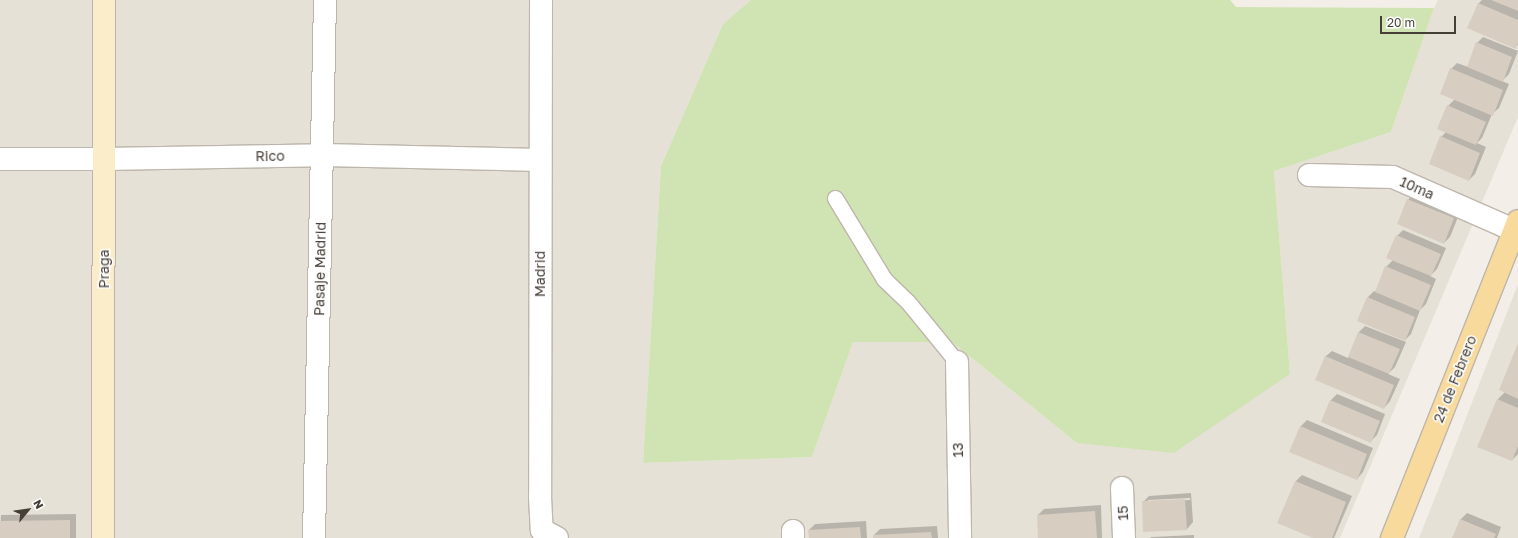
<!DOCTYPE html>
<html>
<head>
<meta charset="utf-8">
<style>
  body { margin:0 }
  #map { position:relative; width:1518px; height:538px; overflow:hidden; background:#f3efe8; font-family:"Golos Text",sans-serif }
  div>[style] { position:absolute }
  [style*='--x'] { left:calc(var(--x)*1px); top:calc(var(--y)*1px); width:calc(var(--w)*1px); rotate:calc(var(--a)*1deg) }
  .residential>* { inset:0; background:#e6e1d6 }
  .green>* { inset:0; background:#d0e4b3 }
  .shadow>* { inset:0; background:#0003 }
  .building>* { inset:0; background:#d7cdc1 }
  .roads { filter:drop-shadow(1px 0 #beb6ab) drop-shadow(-1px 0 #beb6ab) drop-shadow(0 1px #beb6ab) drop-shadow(0 -1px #beb6ab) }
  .lane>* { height:15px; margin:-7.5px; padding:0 7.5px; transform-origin:7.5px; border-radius:7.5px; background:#fff }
  .street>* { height:22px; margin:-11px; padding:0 11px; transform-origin:11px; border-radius:11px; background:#fff }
  .secondary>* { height:22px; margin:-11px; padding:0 11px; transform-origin:11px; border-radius:11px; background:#fbedca }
  .primary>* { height:22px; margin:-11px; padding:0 11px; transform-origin:11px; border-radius:11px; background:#f7da9c }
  span { translate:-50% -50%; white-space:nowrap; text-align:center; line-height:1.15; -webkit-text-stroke:3px #fff; paint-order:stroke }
  .street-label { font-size:14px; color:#463f37 }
  .north { position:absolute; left:8px; top:490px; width:40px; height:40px; -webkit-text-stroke:3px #fff; paint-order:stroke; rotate:61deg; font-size:11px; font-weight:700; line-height:16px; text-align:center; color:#463f37 }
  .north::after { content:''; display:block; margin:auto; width:14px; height:18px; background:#463f37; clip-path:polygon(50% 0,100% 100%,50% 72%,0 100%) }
  .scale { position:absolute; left:1380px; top:16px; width:76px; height:18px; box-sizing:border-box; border:2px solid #463f37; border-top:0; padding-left:5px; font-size:12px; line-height:14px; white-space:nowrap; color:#463f37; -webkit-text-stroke:3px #fff; paint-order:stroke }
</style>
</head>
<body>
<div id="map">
  <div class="residential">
    <i style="clip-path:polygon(0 0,751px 0,723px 24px,661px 166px,643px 463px,812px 457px,853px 342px,952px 342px,1077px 443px,1290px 374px,1274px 171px,1391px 132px,1434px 8px,1438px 0,1518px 0,1518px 117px,1340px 538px,0 538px)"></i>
    <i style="clip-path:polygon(1518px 284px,1518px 538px,1419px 538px,1438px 490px)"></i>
  </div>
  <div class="green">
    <i style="clip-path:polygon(751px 0,1230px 0,1236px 7px,1434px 8px,1391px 132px,1274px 171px,1290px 374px,1174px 453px,1077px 443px,952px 342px,853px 342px,812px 457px,643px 463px,661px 166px,723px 24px)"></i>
  </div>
  <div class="shadow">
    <i style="clip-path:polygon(1482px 0,1518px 0,1518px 45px,1515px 47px,1478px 4px)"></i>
    <i style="clip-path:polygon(1483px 37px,1518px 51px,1509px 74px,1502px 81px,1509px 84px,1499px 108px,1492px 114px,1482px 138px,1477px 143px,1486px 147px,1475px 174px,1469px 180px,1441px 137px,1446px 132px,1448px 106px,1455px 99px,1451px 69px,1457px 63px,1468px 67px,1477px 43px)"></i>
    <i style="clip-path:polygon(1414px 193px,1460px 212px,1450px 237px,1444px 243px,1408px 200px)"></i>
    <i style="clip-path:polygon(1403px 230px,1446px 248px,1437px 269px,1430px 276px,1436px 279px,1426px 304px,1420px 310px,1411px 334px,1405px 340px,1368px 297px,1374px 291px,1376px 292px,1386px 267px,1393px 260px,1397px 236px)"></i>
    <i style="clip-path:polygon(1365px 326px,1406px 342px,1395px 367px,1388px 374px,1400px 379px,1390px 401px,1384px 408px,1325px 357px,1332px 351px,1348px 358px,1359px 332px)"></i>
    <i style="clip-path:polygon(1518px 346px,1518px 454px,1512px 460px,1498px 399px,1505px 392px)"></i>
    <i style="clip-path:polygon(1337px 394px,1385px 414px,1377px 435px,1371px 441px,1323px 421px,1331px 400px)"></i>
    <i style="clip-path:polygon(1307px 420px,1373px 448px,1363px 472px,1357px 479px,1290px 451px,1301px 426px)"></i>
    <i style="clip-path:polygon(1302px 475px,1352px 496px,1334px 538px,1316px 538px,1279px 523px,1296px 481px)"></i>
    <i style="clip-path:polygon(evenodd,1191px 493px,1193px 522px,1187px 529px,1144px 531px,1143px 502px,1149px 496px,1191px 493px,1190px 498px,1190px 500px,1148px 502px,1148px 500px,1190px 498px)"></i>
    <i style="clip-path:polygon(1101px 505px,1102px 538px,1039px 538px,1038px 515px,1044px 509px)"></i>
    <i style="clip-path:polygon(1467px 513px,1501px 527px,1497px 538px,1453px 538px,1461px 519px)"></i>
    <i style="clip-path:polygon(76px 514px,76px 538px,0 538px,1px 515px)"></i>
    <i style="clip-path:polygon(866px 521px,867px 538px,810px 538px,809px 530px,815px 524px)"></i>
    <i style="clip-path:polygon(937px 526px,938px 538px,874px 538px,874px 535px,880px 529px)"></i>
    <i style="clip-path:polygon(1194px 535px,1194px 538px,1150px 538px,1151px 537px)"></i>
  </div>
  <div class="building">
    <i style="clip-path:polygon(1491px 0,1518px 0,1518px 11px)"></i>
    <i style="clip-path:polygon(1478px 3px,1518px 20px,1518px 43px,1516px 49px,1467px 28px)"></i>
    <i style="clip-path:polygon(1476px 42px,1512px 57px,1503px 82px,1467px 67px)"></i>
    <i style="clip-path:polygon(1450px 68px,1503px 90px,1493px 116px,1440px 94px)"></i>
    <i style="clip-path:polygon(1447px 105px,1486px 122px,1476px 145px,1437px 129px)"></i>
    <i style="clip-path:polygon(1440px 136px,1480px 153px,1469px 181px,1429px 164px)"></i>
    <i style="clip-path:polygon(1407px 199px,1454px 218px,1444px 244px,1397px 224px)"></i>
    <i style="clip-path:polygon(1396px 235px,1441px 254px,1431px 276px,1386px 258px)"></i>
    <i style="clip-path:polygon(1385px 266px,1431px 285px,1420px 311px,1375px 292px)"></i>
    <i style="clip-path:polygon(1367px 297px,1415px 317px,1405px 341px,1357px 321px)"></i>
    <i style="clip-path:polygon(1358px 332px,1400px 349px,1389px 374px,1348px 357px)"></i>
    <i style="clip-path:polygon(1518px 343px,1518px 399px,1499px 390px)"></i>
    <i style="clip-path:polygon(1325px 356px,1394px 385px,1384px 409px,1315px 380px)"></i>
    <i style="clip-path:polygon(1497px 399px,1518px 408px,1518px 446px,1512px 461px,1477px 447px)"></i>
    <i style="clip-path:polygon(1330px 400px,1380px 421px,1371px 443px,1321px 422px)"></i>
    <i style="clip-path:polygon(1300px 426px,1367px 454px,1357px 480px,1289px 452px)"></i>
    <i style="clip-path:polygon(1295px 481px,1346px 502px,1332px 538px,1313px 538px,1277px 523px)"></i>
    <i style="clip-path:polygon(1185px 499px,1187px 530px,1143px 532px,1142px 501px)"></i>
    <i style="clip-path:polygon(1095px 511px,1097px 538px,1038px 538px,1037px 515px)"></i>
    <i style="clip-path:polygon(1460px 519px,1496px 534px,1494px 538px,1452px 538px)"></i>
    <i style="clip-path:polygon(70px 520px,70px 538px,0 538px,0 521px)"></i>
    <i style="clip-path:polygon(860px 527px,861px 538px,809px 538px,808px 530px)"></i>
    <i style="clip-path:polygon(931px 532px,932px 538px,873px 538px,873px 535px)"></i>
  </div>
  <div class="roads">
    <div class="lane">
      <i style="--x:835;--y:198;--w:95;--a:58.8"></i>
      <i style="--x:884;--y:279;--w:33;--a:44"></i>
      <i style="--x:908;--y:302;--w:77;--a:50.8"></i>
    </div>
    <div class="street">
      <i style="--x:541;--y:0;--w:497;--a:90.1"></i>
      <i style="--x:540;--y:497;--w:33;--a:87"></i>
      <i style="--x:542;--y:530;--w:17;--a:28"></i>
      <i style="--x:0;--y:159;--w:104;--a:0"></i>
      <i style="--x:104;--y:159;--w:219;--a:-1"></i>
      <i style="--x:323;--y:155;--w:217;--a:1.3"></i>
      <i style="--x:1309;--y:175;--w:84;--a:1.4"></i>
      <i style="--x:1393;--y:177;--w:137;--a:23.7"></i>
      <i style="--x:957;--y:362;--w:176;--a:89"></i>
      <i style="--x:1122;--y:488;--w:50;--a:87.7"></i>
      <i style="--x:793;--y:531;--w:7;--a:90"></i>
      <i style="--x:314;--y:538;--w:538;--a:-88.83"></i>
    </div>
    <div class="secondary">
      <i style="--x:103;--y:538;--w:538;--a:-89.89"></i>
    </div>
    <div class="primary">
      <i style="--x:1392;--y:538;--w:341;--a:-68.3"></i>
    </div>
  </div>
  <div class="street-label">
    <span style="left:270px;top:156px;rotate:-1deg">Rico</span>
    <span style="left:1417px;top:188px;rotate:24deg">10ma</span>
    <span style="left:104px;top:269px;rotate:-90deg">Praga</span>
    <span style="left:320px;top:269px;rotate:-89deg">Pasaje Madrid</span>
    <span style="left:540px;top:274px;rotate:-90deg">Madrid</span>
    <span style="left:1455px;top:379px;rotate:-68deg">24 de Febrero</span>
    <span style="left:958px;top:450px;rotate:-91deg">13</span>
    <span style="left:1123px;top:513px;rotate:-92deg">15</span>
  </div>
  <div class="north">N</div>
  <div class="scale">20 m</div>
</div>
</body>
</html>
